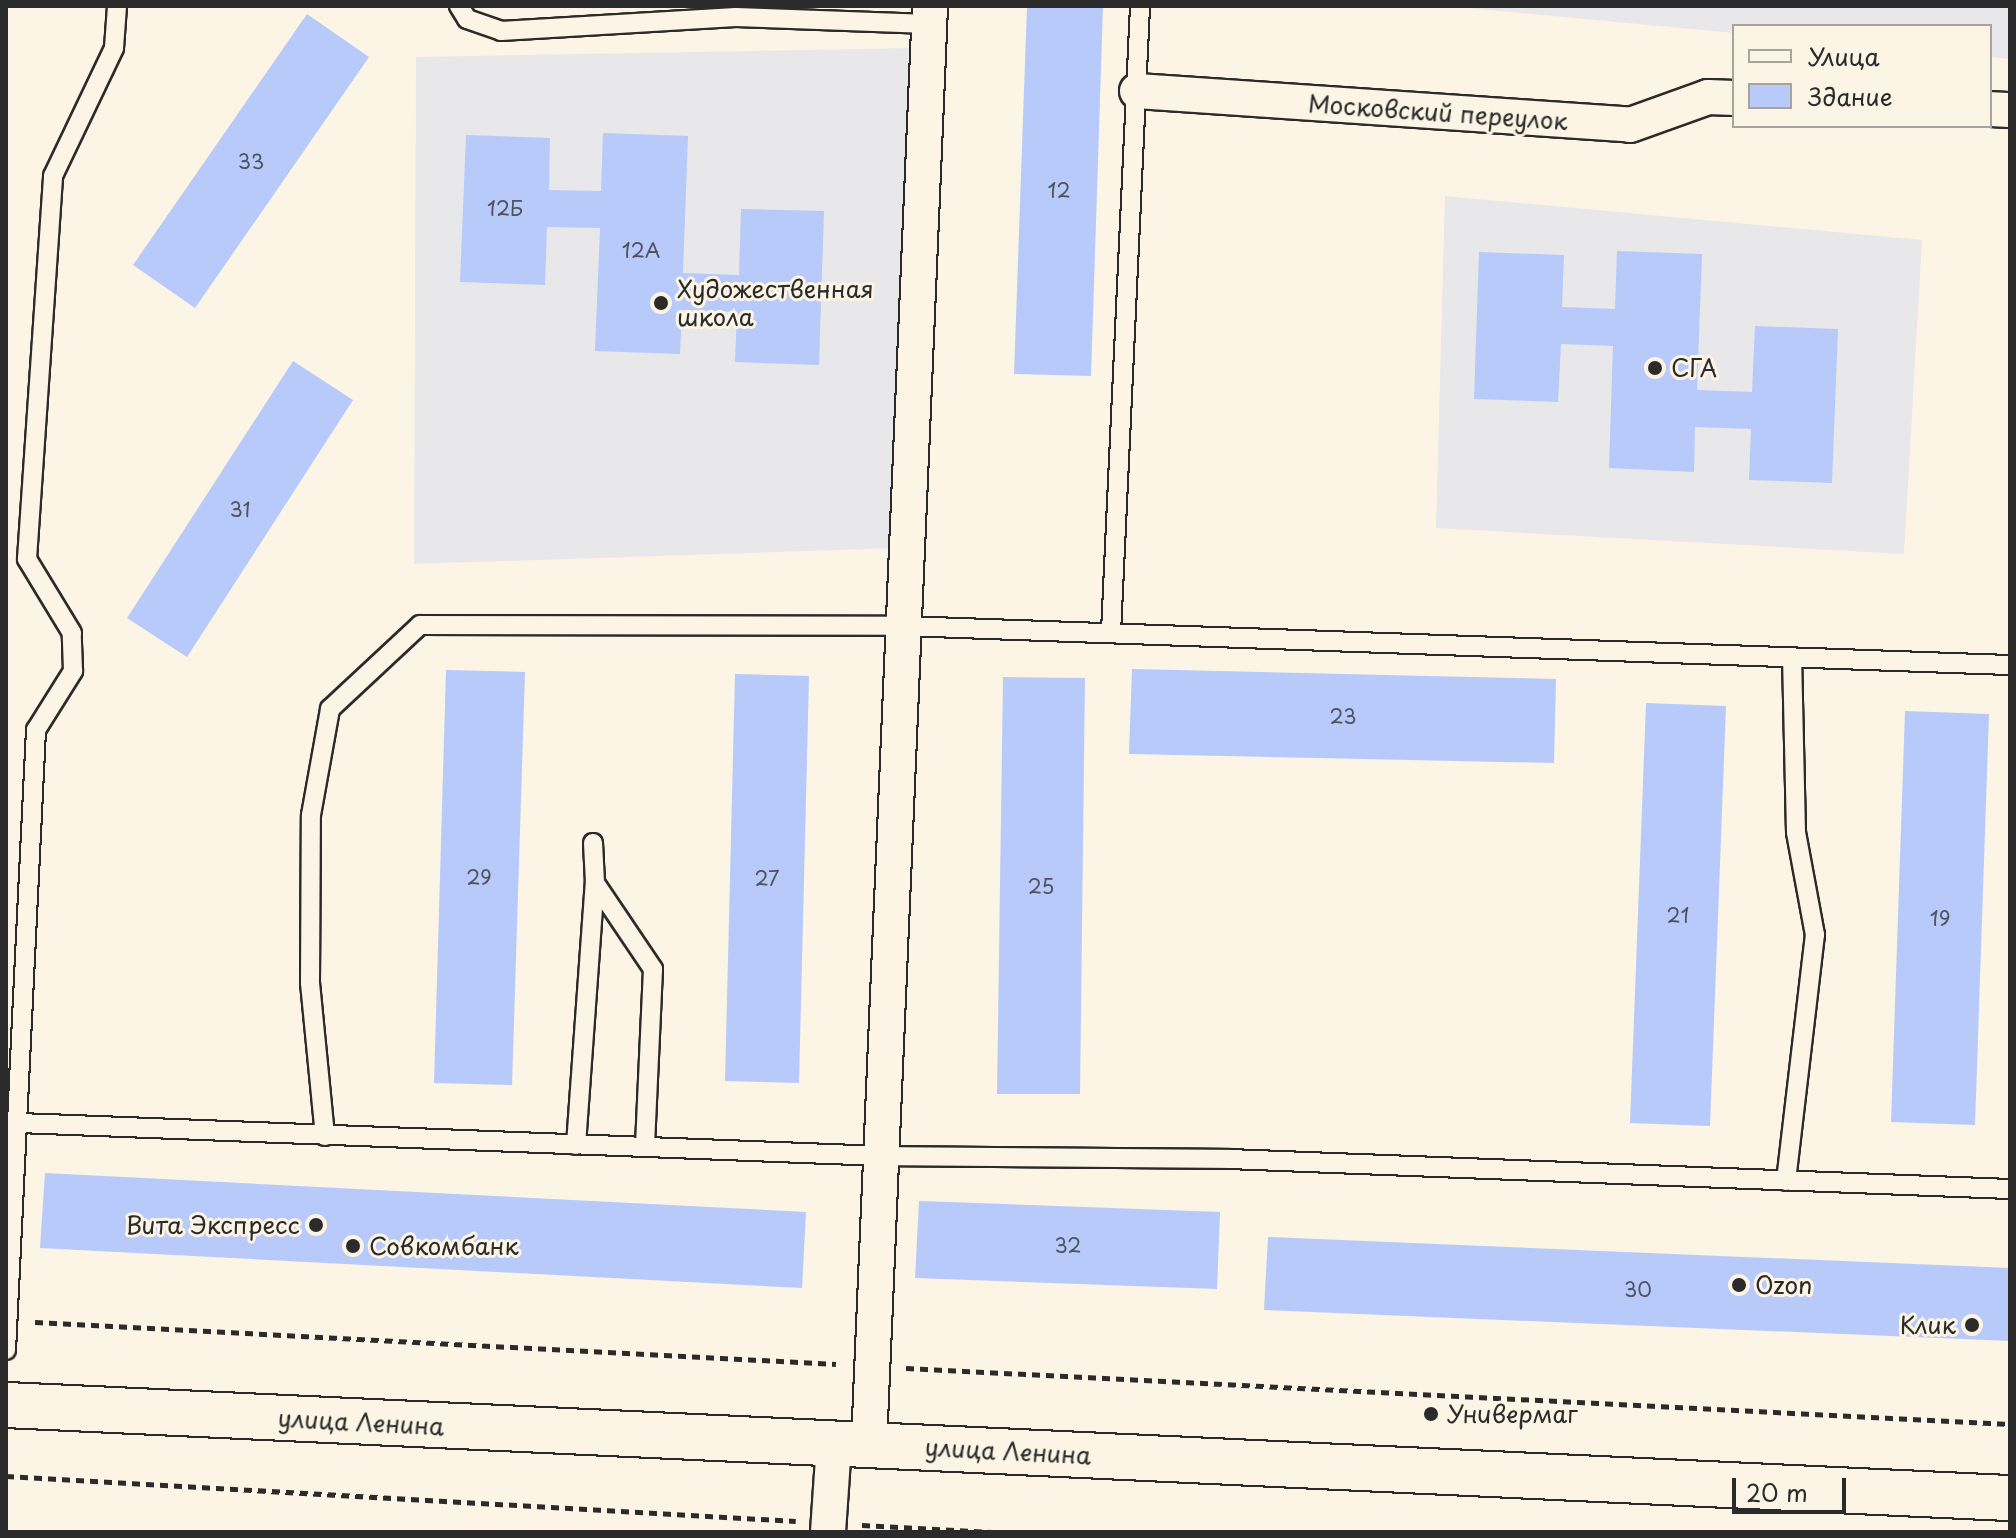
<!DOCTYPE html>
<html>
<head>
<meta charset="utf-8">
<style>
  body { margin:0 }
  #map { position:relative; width:2016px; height:1538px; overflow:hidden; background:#fcf5e5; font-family:"Playpen Sans",sans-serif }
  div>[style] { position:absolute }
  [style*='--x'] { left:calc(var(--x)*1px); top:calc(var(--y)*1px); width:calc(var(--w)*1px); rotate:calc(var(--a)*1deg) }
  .built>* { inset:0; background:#e8e8eb }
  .building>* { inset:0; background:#b8cafa }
  .path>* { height:5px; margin-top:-2.5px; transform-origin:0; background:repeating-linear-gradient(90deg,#2b2b2b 0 8px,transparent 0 14px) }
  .roads { filter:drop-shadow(2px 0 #2b2b2b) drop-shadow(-2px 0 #2b2b2b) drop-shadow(0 2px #2b2b2b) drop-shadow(0 -2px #2b2b2b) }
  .lane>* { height:18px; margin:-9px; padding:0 9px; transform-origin:9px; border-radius:9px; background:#fcf5e5 }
  .street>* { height:34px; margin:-17px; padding:0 17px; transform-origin:17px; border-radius:17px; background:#fcf5e5 }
  .secondary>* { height:44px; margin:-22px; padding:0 22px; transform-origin:22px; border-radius:22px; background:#fcf5e5 }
  .dots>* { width:22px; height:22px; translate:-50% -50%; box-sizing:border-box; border:4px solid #fcf5e5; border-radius:50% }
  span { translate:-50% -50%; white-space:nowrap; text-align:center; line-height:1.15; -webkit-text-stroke:6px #fcf5e5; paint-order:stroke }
  .number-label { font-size:20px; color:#4e535f }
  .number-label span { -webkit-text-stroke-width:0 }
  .street-label { font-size:24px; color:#2b2b2b }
  .poi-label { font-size:24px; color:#2b2b2b }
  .left { translate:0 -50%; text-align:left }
  .right { translate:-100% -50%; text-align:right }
  .frame { position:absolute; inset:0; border:8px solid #2b2b2b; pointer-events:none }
  .legend { position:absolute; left:1732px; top:24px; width:260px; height:104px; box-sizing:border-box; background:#fcf5e5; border:2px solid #a8a49b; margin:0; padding:10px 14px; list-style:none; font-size:24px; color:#2b2b2b }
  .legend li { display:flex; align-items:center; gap:16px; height:40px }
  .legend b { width:40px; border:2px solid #a8a49b }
  .scale { position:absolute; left:1732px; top:1478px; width:114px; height:36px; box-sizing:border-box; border:4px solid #2b2b2b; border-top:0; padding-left:10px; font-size:24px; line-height:28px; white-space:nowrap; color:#2b2b2b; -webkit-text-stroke:6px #fcf5e5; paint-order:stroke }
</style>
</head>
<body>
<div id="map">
  <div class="built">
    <i style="clip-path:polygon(1447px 6px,2010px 6px,2010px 59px,1990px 57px,1990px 26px,1734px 26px,1734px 33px)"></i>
    <i style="clip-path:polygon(915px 48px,898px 548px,414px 564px,416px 57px)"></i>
    <i style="clip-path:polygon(1445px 196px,1922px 240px,1904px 554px,1436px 528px)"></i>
  </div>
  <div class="building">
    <i style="clip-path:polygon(1027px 6px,1103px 6px,1091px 376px,1014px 374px)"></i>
    <i style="clip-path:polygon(307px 14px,369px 57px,195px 308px,133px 265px)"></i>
    <i style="clip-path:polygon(603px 133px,688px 136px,683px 273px,739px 275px,741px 209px,824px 211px,819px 365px,735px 362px,737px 312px,682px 310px,680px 354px,595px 351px,600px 228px,547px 227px,545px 285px,460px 282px,466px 135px,550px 138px,549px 190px,601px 191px)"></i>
    <i style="clip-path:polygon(1617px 251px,1702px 254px,1697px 390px,1752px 392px,1755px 326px,1838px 329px,1832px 483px,1749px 480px,1751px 429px,1695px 427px,1694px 472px,1609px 468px,1613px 346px,1561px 344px,1558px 402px,1474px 399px,1479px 252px,1564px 255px,1562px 307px,1615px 309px)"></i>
    <i style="clip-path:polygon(293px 361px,353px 400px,187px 657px,127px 618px)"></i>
    <i style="clip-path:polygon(1132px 669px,1556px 679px,1554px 763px,1129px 754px)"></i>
    <i style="clip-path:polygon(446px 670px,525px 672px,512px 1085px,434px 1083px)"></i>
    <i style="clip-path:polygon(735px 674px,809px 676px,799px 1083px,725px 1081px)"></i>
    <i style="clip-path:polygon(1003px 677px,1085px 678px,1080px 1094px,997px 1094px)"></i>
    <i style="clip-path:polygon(1646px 703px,1726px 706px,1710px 1126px,1630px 1123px)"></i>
    <i style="clip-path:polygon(1905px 711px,1989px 714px,1975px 1125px,1891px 1122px)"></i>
    <i style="clip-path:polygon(45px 1173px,806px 1212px,802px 1288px,40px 1248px)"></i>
    <i style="clip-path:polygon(919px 1201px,1220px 1212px,1217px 1289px,915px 1278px)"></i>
    <i style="clip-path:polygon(1268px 1237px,2010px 1268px,2010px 1341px,1264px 1310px)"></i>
  </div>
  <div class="path">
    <i style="--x:35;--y:1322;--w:802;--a:3"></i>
    <i style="--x:906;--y:1368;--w:1105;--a:2.9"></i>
    <i style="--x:6;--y:1476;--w:791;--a:3.26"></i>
    <i style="--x:862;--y:1525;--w:130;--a:3.1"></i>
  </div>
  <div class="roads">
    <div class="lane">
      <i style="--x:459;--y:6;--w:15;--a:58"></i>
      <i style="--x:467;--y:19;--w:36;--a:19"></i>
      <i style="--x:501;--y:31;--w:235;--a:-3.4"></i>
      <i style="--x:736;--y:17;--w:193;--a:2.1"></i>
      <i style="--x:1111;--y:633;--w:628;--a:-87.35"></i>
      <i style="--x:593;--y:843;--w:40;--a:87.1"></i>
      <i style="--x:595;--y:883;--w:104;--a:56"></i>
      <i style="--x:653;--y:969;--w:178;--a:92.6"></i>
      <i style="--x:19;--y:1123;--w:863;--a:2.19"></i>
      <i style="--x:881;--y:1156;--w:348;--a:0.5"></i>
      <i style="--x:1229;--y:1159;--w:782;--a:2.2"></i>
      <i style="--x:325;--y:1136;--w:154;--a:-95.6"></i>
      <i style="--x:310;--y:983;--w:168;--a:-89.7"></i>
      <i style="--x:311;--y:815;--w:108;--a:-79.8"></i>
      <i style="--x:330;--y:709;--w:123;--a:-43"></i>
      <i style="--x:420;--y:625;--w:483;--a:0.1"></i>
      <i style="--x:903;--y:626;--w:1108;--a:2.02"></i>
      <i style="--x:576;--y:1145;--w:263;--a:-85.9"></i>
      <i style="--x:1786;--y:1181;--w:248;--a:-83.3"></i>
      <i style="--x:1815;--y:935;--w:105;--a:-100.5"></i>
      <i style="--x:1796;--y:832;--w:174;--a:-91.3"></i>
      <i style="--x:6;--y:1350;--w:621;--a:-87.23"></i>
      <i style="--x:36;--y:730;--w:70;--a:-57.9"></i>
      <i style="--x:73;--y:671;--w:38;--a:-92"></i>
      <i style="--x:72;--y:633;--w:87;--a:-121.3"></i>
      <i style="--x:27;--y:559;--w:384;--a:-86.1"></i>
      <i style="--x:53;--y:176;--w:142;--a:-64.5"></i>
      <i style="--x:114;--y:48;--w:42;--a:-85.9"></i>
    </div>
    <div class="street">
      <i style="--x:1137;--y:91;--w:494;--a:3.9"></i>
      <i style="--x:1630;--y:125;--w:83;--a:-19.7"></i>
      <i style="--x:1708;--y:97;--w:26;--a:2"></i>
      <i style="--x:1990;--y:109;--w:20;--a:3"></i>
      <i style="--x:869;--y:1444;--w:1439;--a:-87.57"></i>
      <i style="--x:828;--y:1532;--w:88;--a:-86.1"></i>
    </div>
    <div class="secondary">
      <i style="--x:6;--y:1405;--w:2006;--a:2.66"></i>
    </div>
  </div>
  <div class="dots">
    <i style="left:661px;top:303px;background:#2b2b2b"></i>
    <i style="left:1655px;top:368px;background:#2b2b2b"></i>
    <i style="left:316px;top:1225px;background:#2b2b2b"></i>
    <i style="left:353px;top:1246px;background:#2b2b2b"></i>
    <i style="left:1739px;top:1285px;background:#2b2b2b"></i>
    <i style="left:1972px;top:1325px;background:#2b2b2b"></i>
    <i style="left:1431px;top:1414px;background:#2b2b2b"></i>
  </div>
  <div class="number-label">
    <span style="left:251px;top:161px">33</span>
    <span style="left:1059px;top:190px">12</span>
    <span style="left:505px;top:208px">12Б</span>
    <span style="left:641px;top:250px">12А</span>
    <span style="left:240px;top:509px">31</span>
    <span style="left:1343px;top:716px">23</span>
    <span style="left:479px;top:877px">29</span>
    <span style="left:767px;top:878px">27</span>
    <span style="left:1041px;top:886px">25</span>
    <span style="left:1678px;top:915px">21</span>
    <span style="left:1940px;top:918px">19</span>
    <span style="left:1068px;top:1245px">32</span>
    <span style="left:1638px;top:1289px">30</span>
  </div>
  <div class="street-label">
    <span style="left:1438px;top:112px;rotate:4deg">Московский переулок</span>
    <span style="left:361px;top:1422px;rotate:3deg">улица Ленина</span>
    <span style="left:1008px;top:1451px;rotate:3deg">улица Ленина</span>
  </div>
  <div class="poi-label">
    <span class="left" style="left:677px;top:303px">Художественная<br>школа</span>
    <span class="left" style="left:1671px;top:368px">СГА</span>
    <span class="right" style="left:300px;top:1225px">Вита Экспресс</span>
    <span class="left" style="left:369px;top:1246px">Совкомбанк</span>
    <span class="left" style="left:1755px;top:1285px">Ozon</span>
    <span class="right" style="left:1956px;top:1325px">Клик</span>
    <span class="left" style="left:1447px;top:1414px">Универмаг</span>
  </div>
  <div class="frame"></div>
  <ul class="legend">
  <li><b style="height:10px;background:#fcf5e5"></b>Улица</li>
  <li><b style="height:22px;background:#b8cafa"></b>Здание</li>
  </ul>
  <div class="scale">20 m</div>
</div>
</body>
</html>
